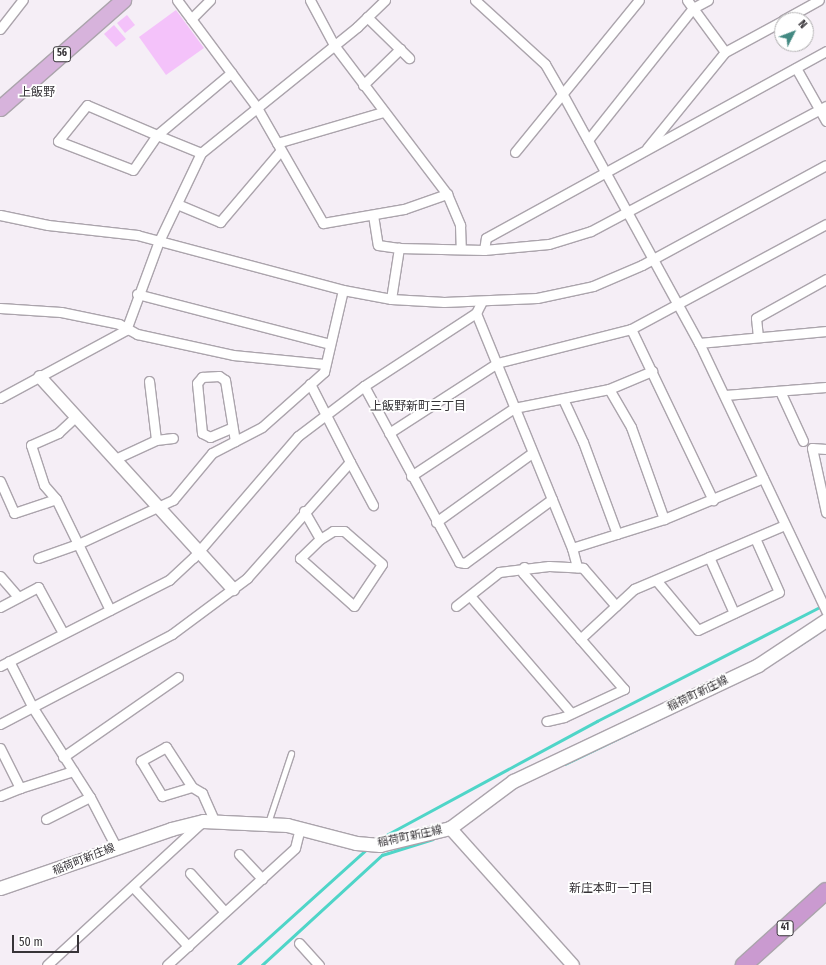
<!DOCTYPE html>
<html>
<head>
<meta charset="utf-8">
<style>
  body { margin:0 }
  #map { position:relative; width:826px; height:965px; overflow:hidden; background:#f5eef6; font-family:"Fira Sans Condensed","Noto Sans JP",sans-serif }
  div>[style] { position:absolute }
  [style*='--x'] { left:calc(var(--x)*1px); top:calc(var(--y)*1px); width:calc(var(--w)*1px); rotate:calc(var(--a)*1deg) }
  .stream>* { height:2.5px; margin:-1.25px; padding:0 1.25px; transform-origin:1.25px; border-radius:1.25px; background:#4fd5c8 }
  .building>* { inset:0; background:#f4c2fa }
  .roads { filter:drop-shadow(1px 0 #aba4ac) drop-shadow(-1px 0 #aba4ac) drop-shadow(0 1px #aba4ac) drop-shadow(0 -1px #aba4ac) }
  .service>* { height:4.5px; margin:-2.25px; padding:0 2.25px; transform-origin:2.25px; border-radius:2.25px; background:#fff }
  .minor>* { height:9px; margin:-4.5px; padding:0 4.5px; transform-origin:4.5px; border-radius:4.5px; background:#fff }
  .tertiary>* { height:12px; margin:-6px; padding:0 6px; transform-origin:6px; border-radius:6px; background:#fff }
  .secondary>* { height:13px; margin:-6.5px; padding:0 6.5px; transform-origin:6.5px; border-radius:6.5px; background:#fff }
  .primary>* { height:15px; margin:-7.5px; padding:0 7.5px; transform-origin:7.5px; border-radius:7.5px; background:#d7b3dc }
  .trunk>* { height:16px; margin:-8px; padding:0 8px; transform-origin:8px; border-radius:8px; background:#ca9ad0 }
  span { translate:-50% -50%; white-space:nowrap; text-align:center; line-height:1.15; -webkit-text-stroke:3.5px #fff; paint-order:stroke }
  .shield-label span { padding:1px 3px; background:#fff; border:1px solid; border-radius:3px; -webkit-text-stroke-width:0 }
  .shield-label { font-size:10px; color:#373438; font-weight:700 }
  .street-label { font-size:11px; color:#373438 }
  .neighbourhood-label { font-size:12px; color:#373438 }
  .north { position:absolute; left:774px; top:12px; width:40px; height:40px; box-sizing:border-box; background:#fff; border:1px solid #afaeaf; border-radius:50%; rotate:48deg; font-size:11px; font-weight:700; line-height:16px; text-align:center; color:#373438 }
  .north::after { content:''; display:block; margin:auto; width:14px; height:18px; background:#438982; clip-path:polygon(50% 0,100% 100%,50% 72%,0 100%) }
  .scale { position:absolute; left:12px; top:935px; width:67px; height:18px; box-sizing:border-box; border:2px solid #373438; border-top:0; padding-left:5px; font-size:12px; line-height:14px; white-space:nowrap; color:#373438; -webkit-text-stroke:3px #fff; paint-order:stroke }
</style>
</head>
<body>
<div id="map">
  <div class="stream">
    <i style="--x:770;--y:664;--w:55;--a:-33.1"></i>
    <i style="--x:565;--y:764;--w:143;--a:-25.7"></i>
    <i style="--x:377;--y:840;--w:250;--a:-28.4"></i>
    <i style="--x:597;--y:721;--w:253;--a:-27.1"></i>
    <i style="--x:238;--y:965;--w:173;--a:-42"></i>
    <i style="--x:262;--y:965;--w:163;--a:-42.5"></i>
    <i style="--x:382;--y:855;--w:53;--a:-17.4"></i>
  </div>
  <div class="building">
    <i style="clip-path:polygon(176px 10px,204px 48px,166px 75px,139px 37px)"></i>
    <i style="clip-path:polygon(127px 15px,135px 25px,125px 33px,117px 23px)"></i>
    <i style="clip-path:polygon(114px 25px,126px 39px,116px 47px,104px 34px)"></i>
  </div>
  <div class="roads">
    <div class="service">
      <i style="--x:268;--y:823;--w:73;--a:-71.6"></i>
    </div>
    <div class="minor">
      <i style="--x:177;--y:0;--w:132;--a:53.3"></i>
      <i style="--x:256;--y:106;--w:135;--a:60.2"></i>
      <i style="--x:323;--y:223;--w:82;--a:-9.8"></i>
      <i style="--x:404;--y:209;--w:46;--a:-19.2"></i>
      <i style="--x:447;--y:194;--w:187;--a:-127.2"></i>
      <i style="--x:334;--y:45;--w:51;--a:-118.1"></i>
      <i style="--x:475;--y:0;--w:95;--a:42.4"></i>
      <i style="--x:545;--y:64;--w:34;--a:60"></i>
      <i style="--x:562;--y:93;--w:285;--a:61.3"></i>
      <i style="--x:699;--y:343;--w:297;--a:64.6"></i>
      <i style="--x:687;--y:0;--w:64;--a:53.8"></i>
      <i style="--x:367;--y:17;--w:59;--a:44.3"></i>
      <i style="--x:191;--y:19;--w:27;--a:-45"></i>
      <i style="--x:783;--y:20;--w:41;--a:-29.1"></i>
      <i style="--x:0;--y:29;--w:37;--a:-52"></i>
      <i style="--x:796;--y:68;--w:61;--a:60.5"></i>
      <i style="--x:363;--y:85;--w:52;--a:-44.2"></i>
      <i style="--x:588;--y:140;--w:169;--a:-51.5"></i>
      <i style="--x:693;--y:8;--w:17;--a:-28"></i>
      <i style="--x:277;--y:143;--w:110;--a:-16.3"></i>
      <i style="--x:647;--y:148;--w:124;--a:-50.9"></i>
      <i style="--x:725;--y:52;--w:65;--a:-28.5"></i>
      <i style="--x:515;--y:152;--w:196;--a:-50.8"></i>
      <i style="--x:201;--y:153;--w:48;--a:-157.8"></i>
      <i style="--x:157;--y:135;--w:76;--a:-156.8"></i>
      <i style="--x:87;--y:105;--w:46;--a:128.9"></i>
      <i style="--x:58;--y:141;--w:80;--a:21.1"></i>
      <i style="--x:133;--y:170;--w:42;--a:-55.6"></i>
      <i style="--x:157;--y:135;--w:97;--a:-40"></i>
      <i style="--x:447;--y:194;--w:34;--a:67"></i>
      <i style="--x:460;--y:225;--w:24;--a:88"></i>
      <i style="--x:177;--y:204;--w:47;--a:22.7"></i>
      <i style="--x:220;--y:222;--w:94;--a:-49.7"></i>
      <i style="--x:0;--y:215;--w:49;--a:11.8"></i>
      <i style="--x:48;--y:225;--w:90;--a:6.4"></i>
      <i style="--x:137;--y:235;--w:213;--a:14.9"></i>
      <i style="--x:343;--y:290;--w:49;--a:10.6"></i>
      <i style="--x:391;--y:299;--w:53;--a:3.2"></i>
      <i style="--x:444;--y:302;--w:93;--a:-2.5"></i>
      <i style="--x:537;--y:298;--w:57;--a:-12.1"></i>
      <i style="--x:593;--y:286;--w:53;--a:-23.2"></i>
      <i style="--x:642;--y:265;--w:209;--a:-28.5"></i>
      <i style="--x:373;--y:215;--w:30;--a:81"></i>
      <i style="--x:378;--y:245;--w:21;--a:8"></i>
      <i style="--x:484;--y:250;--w:12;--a:-81"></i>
      <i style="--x:486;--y:238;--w:388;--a:-28.8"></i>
      <i style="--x:137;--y:294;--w:199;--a:14.5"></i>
      <i style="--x:391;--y:299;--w:52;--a:-81.1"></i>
      <i style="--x:399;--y:248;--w:85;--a:1.3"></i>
      <i style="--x:484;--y:250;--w:65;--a:-5.3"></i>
      <i style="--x:549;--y:244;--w:44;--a:-17.2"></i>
      <i style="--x:591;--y:231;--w:266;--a:-28"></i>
      <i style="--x:0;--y:308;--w:61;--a:3.8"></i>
      <i style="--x:61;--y:312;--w:59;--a:11.7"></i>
      <i style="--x:119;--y:324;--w:21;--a:29"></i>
      <i style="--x:137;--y:334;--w:98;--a:12.3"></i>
      <i style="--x:233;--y:355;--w:92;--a:5.6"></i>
      <i style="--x:476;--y:313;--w:254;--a:67.8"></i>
      <i style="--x:572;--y:548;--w:96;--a:-17.5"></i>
      <i style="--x:664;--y:519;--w:107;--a:-22.5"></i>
      <i style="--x:631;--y:329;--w:190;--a:64.4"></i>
      <i style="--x:758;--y:337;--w:19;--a:-96"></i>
      <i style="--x:756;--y:318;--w:80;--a:-29.1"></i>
      <i style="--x:699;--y:343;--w:128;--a:-5.4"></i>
      <i style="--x:149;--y:381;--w:59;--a:83.2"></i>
      <i style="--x:364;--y:386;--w:200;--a:61.6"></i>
      <i style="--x:459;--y:562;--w:6;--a:9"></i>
      <i style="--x:465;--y:563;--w:108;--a:-36.3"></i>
      <i style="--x:609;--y:389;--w:44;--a:59.9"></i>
      <i style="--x:631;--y:427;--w:98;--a:70.3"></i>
      <i style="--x:780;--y:391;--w:55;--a:65.3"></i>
      <i style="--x:725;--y:395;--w:101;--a:-4.5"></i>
      <i style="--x:0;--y:398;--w:143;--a:-28.4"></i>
      <i style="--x:126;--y:330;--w:95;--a:-69.7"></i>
      <i style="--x:159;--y:241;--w:98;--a:-64.5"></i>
      <i style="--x:201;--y:153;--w:201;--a:-38.9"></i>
      <i style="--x:357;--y:27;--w:39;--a:-44"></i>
      <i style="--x:563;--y:399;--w:47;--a:65.1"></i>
      <i style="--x:583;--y:442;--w:98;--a:69.7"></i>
      <i style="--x:231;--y:428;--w:23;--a:157"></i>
      <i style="--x:210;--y:437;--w:9;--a:-153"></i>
      <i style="--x:202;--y:433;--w:50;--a:-95.7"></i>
      <i style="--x:197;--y:383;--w:8;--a:-50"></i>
      <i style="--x:202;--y:377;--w:17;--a:-3"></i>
      <i style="--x:219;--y:376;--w:7;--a:34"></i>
      <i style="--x:225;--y:380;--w:62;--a:80.7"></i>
      <i style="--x:389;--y:433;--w:129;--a:-32.9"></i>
      <i style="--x:497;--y:363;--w:138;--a:-14.2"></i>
      <i style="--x:631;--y:329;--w:221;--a:-28.3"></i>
      <i style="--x:826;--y:449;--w:14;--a:-176"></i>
      <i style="--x:812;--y:448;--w:66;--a:77.7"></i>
      <i style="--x:115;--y:459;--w:45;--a:-24.9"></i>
      <i style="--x:156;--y:440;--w:17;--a:-7"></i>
      <i style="--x:350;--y:462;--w:49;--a:61.9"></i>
      <i style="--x:411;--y:476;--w:123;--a:-33.4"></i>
      <i style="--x:514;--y:408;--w:97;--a:-11.3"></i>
      <i style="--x:609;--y:389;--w:47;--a:-22.7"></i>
      <i style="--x:0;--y:481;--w:35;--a:66"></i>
      <i style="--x:14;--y:513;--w:44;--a:-18.4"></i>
      <i style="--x:304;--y:511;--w:32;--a:60"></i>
      <i style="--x:320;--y:539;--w:28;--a:136"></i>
      <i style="--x:300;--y:558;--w:72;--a:41.6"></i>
      <i style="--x:354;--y:606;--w:50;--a:-56.3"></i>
      <i style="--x:382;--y:564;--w:50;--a:-139"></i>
      <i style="--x:344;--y:531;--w:11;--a:180"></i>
      <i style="--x:333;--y:531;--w:15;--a:148"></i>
      <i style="--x:436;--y:522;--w:118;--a:-35.7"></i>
      <i style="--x:572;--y:548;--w:20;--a:75"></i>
      <i style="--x:709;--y:557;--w:61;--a:65.9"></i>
      <i style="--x:38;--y:558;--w:42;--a:-19.3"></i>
      <i style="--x:78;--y:544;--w:50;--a:-116.1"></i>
      <i style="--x:56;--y:499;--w:18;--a:-131"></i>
      <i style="--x:44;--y:485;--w:42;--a:-108"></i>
      <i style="--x:31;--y:445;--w:30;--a:-24"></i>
      <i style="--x:58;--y:433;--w:25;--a:-43"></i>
      <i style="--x:524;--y:567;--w:6;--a:99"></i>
      <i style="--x:523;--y:573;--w:154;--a:49"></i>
      <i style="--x:624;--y:689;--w:66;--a:155"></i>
      <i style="--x:564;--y:717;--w:18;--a:167"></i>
      <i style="--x:0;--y:576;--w:28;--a:49"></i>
      <i style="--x:656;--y:580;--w:65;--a:50"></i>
      <i style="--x:698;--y:630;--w:89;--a:-25.1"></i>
      <i style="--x:779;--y:592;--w:59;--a:-114"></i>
      <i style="--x:471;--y:597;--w:153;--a:49.2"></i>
      <i style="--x:456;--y:606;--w:55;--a:-38.3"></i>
      <i style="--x:499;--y:572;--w:50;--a:-6.8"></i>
      <i style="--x:549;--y:566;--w:34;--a:3"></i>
      <i style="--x:583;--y:568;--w:50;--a:49"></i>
      <i style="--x:0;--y:607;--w:43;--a:-27.8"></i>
      <i style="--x:38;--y:587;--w:52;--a:61.5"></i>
      <i style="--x:110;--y:610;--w:73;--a:-115.9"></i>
      <i style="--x:78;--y:544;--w:105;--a:-24.9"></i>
      <i style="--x:173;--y:500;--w:61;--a:-50.3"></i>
      <i style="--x:212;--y:453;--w:56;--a:-27.5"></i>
      <i style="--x:262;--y:427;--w:83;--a:-41.6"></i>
      <i style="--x:324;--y:372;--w:84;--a:-77"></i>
      <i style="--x:580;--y:639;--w:74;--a:-42.8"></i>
      <i style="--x:634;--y:589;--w:164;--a:-23"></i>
      <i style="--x:9;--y:661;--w:53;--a:62.9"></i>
      <i style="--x:33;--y:708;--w:106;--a:57.4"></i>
      <i style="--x:90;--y:797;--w:56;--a:62.5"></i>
      <i style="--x:0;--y:666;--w:190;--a:-27"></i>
      <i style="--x:169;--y:580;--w:33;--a:-43"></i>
      <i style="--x:193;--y:558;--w:161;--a:-49.3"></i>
      <i style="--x:298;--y:436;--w:83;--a:-37.1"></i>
      <i style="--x:364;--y:386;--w:134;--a:-33.1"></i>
      <i style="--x:476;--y:313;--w:13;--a:-63"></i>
      <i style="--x:0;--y:724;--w:194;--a:-27.6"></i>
      <i style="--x:172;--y:634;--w:94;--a:-36.7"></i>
      <i style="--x:247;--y:578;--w:155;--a:-48.4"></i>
      <i style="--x:350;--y:462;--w:88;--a:-117.1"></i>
      <i style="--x:0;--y:748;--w:45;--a:63.4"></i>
      <i style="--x:20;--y:788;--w:56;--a:-17.8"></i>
      <i style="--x:63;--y:757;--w:140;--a:-34.8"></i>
      <i style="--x:192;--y:787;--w:48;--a:-123"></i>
      <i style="--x:166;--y:747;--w:29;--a:151"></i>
      <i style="--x:141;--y:761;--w:41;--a:59"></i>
      <i style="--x:162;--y:796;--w:31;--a:-17"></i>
      <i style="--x:192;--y:787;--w:12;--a:31"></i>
      <i style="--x:202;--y:793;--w:32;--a:66"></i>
      <i style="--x:0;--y:796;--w:22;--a:-22"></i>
      <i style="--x:46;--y:819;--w:49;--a:-26.6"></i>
      <i style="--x:239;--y:854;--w:34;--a:47"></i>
      <i style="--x:190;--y:873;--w:52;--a:48.1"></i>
      <i style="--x:133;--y:887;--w:81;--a:47"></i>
      <i style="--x:299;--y:943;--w:30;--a:48"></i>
      <i style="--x:47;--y:965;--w:211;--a:-42.7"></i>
      <i style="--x:167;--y:965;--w:173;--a:-42.4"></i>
      <i style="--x:295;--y:848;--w:21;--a:-76"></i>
    </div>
    <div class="tertiary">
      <i style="--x:40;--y:377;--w:287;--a:47.7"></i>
      <i style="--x:450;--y:828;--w:184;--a:48.1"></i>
    </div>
    <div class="secondary">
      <i style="--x:0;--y:888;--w:181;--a:-19"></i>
      <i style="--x:171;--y:829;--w:33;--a:-14"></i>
      <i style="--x:203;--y:821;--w:84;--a:2.7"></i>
      <i style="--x:287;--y:825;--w:71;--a:14.6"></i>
      <i style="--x:356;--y:843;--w:24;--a:5"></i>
      <i style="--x:380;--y:845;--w:72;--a:-13.7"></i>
      <i style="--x:450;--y:828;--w:79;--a:-36.7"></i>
      <i style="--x:513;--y:781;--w:271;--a:-25.3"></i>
      <i style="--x:758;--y:665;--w:82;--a:-33.5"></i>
    </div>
    <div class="primary">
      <i style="--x:0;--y:108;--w:164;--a:-41.3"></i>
    </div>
    <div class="trunk">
      <i style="--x:744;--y:965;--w:110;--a:-42.1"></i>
    </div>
  </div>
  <div class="shield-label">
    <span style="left:62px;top:54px">56</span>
    <span style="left:785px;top:928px">41</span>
  </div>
  <div class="street-label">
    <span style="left:698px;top:694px;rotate:-26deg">稲荷町新庄線</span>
    <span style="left:410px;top:837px;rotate:-12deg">稲荷町新庄線</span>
    <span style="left:84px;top:860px;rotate:-22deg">稲荷町新庄線</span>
  </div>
  <div class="neighbourhood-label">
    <span style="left:37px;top:93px">上飯野</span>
    <span style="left:418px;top:407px">上飯野新町三丁目</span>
    <span style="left:611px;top:889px">新庄本町一丁目</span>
  </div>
  <div class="north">N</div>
  <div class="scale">50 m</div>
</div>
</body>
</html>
